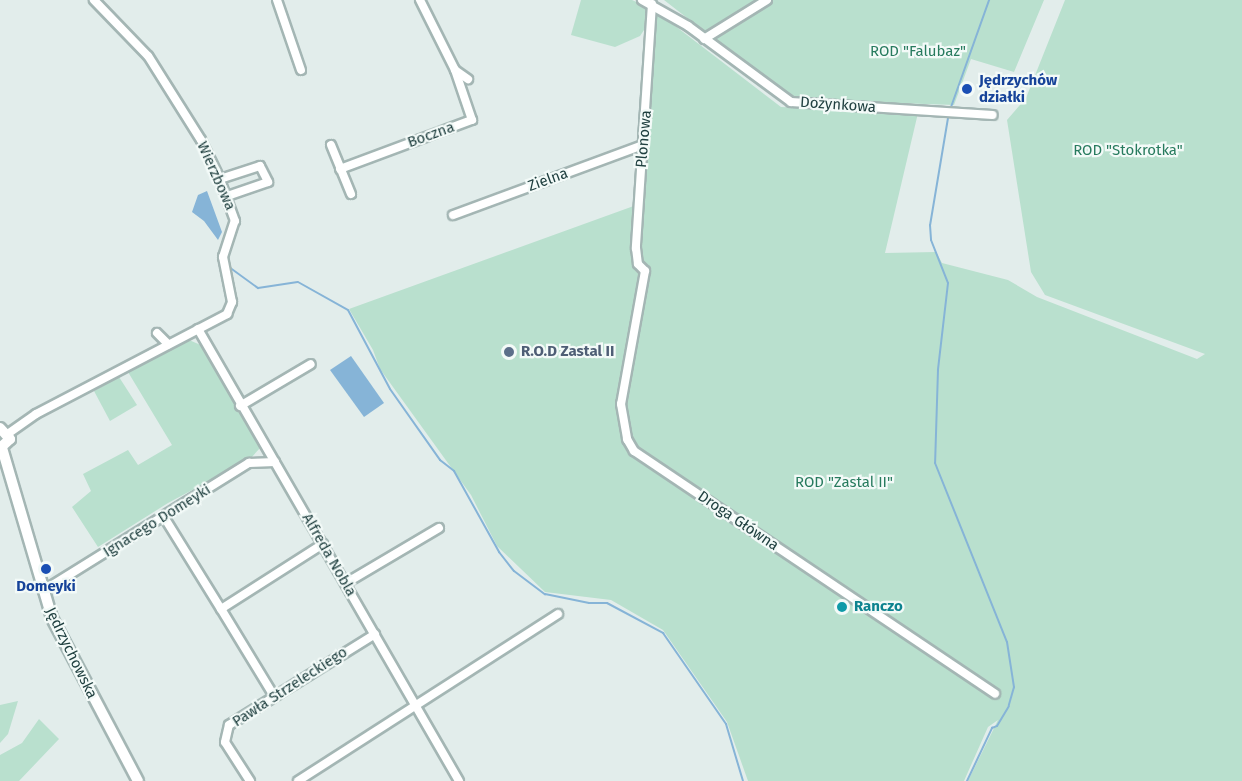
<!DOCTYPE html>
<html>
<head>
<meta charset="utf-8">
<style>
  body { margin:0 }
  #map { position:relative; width:1242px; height:781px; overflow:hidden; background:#e2edeb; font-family:"Fira Sans",sans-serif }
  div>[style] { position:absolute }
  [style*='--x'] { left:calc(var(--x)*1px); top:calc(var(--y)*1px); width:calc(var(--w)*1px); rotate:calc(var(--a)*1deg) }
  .green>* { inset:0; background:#b9e0ce }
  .water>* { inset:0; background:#86b4d7 }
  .stream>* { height:2px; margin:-1px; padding:0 1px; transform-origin:1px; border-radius:1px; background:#86b4d7 }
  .roads { filter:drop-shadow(2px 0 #a4b6b4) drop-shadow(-2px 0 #a4b6b4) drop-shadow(0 2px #a4b6b4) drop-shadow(0 -2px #a4b6b4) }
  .minor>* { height:8px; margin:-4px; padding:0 4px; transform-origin:4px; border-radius:4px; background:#fff }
  .secondary>* { height:10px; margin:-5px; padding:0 5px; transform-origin:5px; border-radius:5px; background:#fff }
  .dots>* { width:16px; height:16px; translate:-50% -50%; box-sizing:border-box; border:3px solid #f3faf8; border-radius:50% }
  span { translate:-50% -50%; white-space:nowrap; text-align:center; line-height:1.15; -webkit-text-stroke:4.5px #f3faf8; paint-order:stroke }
  .park-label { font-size:15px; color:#277b5e }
  .transit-label { font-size:15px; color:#164399; font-weight:700 }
  .left { translate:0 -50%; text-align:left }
  .street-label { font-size:15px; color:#204040 }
  .service-label { font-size:15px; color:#4e5e75; font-weight:700 }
  .culture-label { font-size:15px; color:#0d838f; font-weight:700 }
</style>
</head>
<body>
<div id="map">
  <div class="green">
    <i style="clip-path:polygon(581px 0,632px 0,646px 6px,646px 27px,640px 36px,615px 47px,571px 35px)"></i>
    <i style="clip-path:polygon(664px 0,1044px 0,1014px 72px,971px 59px,954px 105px,809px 100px,785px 94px)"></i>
    <i style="clip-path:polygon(1065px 0,1242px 0,1242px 781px,968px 781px,998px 720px,988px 727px,964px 781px,748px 781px,727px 722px,663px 630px,611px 600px,545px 592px,497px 546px,471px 495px,380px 369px,373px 350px,349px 309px,642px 203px,657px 12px,781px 107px,918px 113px,885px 253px,936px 252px,942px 263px,1008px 280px,1037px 297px,1197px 359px,1205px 354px,1045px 295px,1031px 272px,1007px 120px,1026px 98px)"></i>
    <i style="clip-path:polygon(189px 340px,203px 346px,260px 448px,250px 459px,168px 503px,98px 547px,72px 507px,91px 491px,83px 474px,128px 450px,138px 465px,172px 445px,128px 372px)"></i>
    <i style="clip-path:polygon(119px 377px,137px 405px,110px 421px,94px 391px)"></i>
    <i style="clip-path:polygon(18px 701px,8px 734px,0 743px,0 705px)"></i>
    <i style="clip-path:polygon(39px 719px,59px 739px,19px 781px,0 781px,0 755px,22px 743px)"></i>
  </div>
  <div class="water">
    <i style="clip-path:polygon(207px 191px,222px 232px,218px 240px,204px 221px,192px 212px,198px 195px)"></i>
    <i style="clip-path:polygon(351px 356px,384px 403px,364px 417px,330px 370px)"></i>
  </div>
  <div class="stream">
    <i style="--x:951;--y:107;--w:114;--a:-70.4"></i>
    <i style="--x:948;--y:118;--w:109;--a:99.5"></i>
    <i style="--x:930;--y:225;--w:15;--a:86"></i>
    <i style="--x:931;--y:240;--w:46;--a:68.4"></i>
    <i style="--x:948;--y:283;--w:88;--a:96.6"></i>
    <i style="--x:938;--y:370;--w:93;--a:91.8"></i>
    <i style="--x:935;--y:463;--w:193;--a:68.1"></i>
    <i style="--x:1007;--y:642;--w:46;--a:81.2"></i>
    <i style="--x:1014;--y:687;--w:19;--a:106"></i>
    <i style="--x:229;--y:267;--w:36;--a:36"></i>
    <i style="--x:258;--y:288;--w:40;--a:-8.5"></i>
    <i style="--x:298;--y:282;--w:57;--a:29.2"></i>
    <i style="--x:348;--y:310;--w:89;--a:62"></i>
    <i style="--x:390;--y:389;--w:87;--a:54.8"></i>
    <i style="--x:440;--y:460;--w:18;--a:38"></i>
    <i style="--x:454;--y:471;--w:93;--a:60.9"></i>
    <i style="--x:499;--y:552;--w:24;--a:52"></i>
    <i style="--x:514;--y:571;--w:39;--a:37"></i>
    <i style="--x:545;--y:594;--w:45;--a:11.6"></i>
    <i style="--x:589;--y:603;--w:18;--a:0"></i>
    <i style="--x:607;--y:603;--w:64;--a:28.2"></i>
    <i style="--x:663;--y:633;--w:111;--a:55.3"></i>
    <i style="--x:726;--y:724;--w:59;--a:73.4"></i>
    <i style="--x:967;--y:781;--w:59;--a:-64.7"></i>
    <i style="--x:992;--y:728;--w:5;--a:-22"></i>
    <i style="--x:997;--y:726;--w:23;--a:-59"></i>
  </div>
  <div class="roads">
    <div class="minor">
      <i style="--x:277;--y:0;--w:74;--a:71.1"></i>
      <i style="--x:420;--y:0;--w:78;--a:63.4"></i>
      <i style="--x:455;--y:70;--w:16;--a:35"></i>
      <i style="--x:642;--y:0;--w:53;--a:29.5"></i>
      <i style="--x:688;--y:26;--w:128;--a:36.4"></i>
      <i style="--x:791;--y:102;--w:202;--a:3.7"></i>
      <i style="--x:652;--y:4;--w:245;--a:93.8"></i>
      <i style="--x:636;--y:248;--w:16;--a:83"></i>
      <i style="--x:638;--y:264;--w:10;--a:45"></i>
      <i style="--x:645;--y:271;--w:135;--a:100.2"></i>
      <i style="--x:621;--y:404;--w:36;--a:80"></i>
      <i style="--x:627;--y:439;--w:14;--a:60"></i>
      <i style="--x:634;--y:451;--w:435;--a:33.9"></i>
      <i style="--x:704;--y:39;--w:74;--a:-31.8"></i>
      <i style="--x:331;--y:145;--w:53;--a:67.8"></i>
      <i style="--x:340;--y:169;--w:141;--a:-20.4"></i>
      <i style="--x:472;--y:120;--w:53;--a:-108.8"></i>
      <i style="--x:220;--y:179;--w:42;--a:-18"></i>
      <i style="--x:260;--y:166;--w:18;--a:63"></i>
      <i style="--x:268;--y:182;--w:43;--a:161.1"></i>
      <i style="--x:453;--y:215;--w:202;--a:-20.2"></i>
      <i style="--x:198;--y:329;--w:522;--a:60"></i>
      <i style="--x:157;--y:333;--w:16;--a:45"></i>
      <i style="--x:240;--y:406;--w:82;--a:-30.6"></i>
      <i style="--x:9;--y:433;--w:33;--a:-35"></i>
      <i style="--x:36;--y:414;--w:216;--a:-27.6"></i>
      <i style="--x:227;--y:314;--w:13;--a:-67"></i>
      <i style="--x:232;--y:302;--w:46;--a:-101.3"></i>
      <i style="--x:223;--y:257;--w:38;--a:-72"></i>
      <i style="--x:235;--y:221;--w:47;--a:-110"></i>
      <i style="--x:219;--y:177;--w:41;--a:-115.9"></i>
      <i style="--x:201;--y:140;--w:99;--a:-122.2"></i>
      <i style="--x:148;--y:56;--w:78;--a:-134"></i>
      <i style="--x:164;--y:517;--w:108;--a:58.2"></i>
      <i style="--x:346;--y:583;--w:108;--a:-30.6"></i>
      <i style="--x:43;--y:591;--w:243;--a:-31.9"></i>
      <i style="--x:249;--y:463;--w:26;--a:-2"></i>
      <i style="--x:274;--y:696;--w:102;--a:-121.3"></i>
      <i style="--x:221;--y:609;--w:121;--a:-32.5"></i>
      <i style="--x:250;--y:781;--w:46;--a:-122.7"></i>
      <i style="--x:225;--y:742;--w:17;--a:-77"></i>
      <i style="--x:229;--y:725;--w:172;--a:-31.9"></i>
      <i style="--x:298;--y:781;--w:309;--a:-32.7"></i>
    </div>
    <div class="secondary">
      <i style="--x:0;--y:428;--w:15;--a:48"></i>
      <i style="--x:10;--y:439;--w:13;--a:138"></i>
      <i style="--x:2;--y:448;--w:177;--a:73.6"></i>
      <i style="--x:52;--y:618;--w:184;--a:62.2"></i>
    </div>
  </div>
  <div class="dots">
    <i style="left:967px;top:89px;background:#1a4fb4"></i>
    <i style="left:509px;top:352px;background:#5c6f8a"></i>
    <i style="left:46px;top:569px;background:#1a4fb4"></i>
    <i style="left:842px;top:607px;background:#0f9aa8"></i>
  </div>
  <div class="park-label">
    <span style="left:918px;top:52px">ROD "Falubaz"</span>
    <span style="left:1128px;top:151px">ROD "Stokrotka"</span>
    <span style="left:844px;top:483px">ROD "Zastal II"</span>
  </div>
  <div class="transit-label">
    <span class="left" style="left:979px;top:89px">Jędrzychów<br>działki</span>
    <span style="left:46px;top:587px">Domeyki</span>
  </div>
  <div class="street-label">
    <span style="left:838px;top:105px;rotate:4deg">Dożynkowa</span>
    <span style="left:431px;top:135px;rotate:-20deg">Boczna</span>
    <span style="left:644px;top:139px;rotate:-85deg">Plonowa</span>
    <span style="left:216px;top:176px;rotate:66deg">Wierzbowa</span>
    <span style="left:548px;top:180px;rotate:-20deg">Zielna</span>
    <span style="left:157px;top:521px;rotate:-32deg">Ignacego Domeyki</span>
    <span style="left:738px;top:521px;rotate:34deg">Droga Główna</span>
    <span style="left:329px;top:555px;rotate:60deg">Alfreda Nobla</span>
    <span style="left:71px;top:653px;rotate:64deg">Jędrzychowska</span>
    <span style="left:290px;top:687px;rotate:-33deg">Pawła Strzeleckiego</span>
  </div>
  <div class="service-label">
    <span class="left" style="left:521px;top:352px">R.O.D Zastal II</span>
  </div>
  <div class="culture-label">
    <span class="left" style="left:854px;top:607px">Ranczo</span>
  </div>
</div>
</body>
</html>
